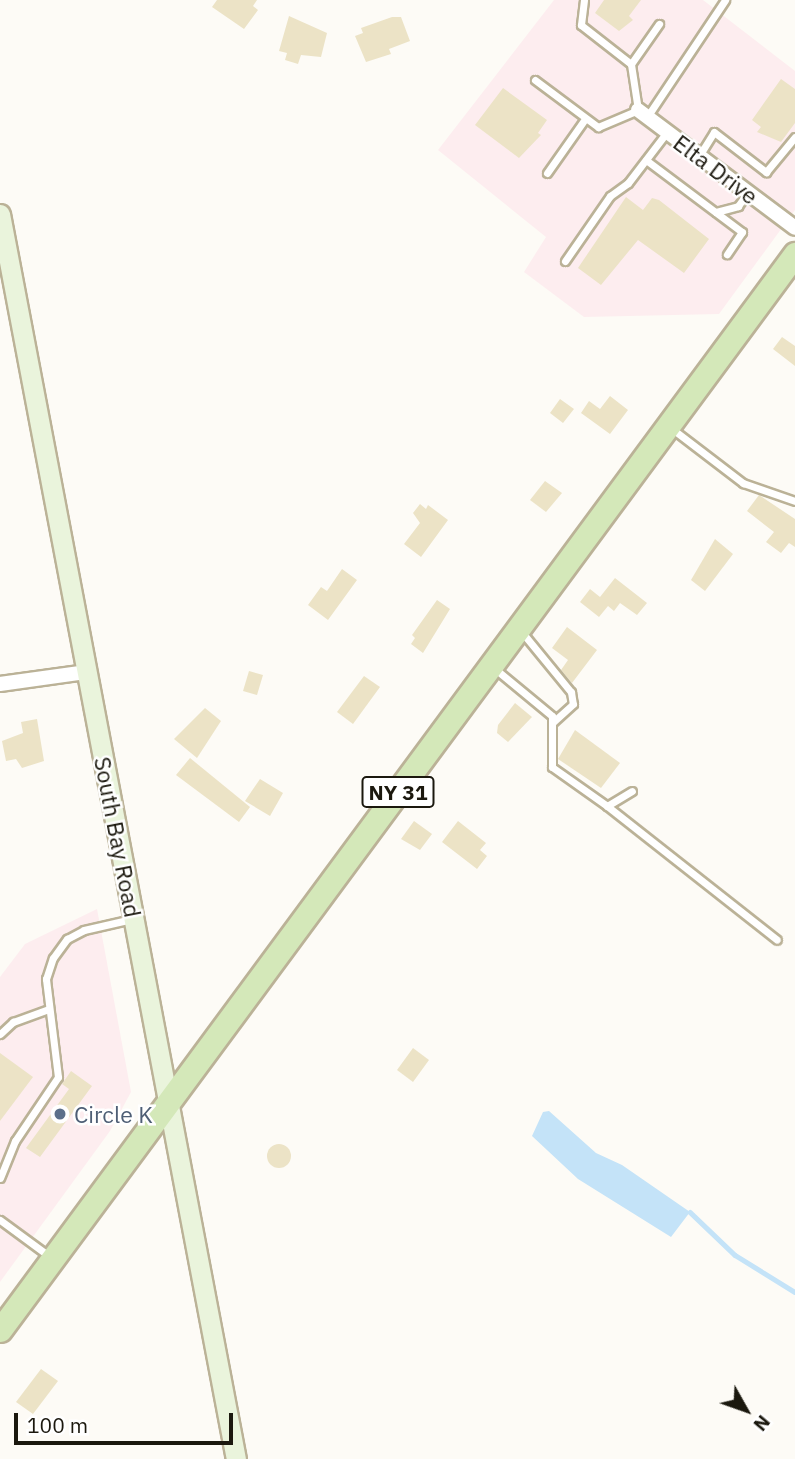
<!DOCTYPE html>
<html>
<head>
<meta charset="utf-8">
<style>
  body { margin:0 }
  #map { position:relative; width:795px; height:1459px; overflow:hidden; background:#fdfbf6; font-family:"IBM Plex Sans",sans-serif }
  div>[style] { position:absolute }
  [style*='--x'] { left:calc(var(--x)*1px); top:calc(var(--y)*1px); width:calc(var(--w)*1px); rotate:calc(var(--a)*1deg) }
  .commercial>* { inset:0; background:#fdedef }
  .water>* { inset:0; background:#c4e3f8 }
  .stream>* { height:4.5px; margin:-2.25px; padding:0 2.25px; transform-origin:2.25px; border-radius:2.25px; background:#c4e3f8 }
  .building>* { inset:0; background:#ece3c6 }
  .round { border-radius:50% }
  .roads { filter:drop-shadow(2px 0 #bbb297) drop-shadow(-2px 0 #bbb297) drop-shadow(0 2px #bbb297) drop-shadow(0 -2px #bbb297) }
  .lane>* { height:7px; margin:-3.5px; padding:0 3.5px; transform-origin:3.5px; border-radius:3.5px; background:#fff }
  .street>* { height:14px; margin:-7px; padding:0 7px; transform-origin:7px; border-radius:7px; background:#fff }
  .secondary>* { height:19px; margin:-9.5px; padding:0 9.5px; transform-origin:9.5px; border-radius:9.5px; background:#eaf4dc }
  .primary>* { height:23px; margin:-11.5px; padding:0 11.5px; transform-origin:11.5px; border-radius:11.5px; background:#d4e8b9 }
  .dots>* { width:19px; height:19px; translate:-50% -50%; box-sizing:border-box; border:4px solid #fff; border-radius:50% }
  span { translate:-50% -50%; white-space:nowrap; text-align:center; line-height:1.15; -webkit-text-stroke:5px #fff; paint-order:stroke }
  .shield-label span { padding:2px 5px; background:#fff; border:2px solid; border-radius:5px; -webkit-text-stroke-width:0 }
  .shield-label { font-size:21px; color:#1b180e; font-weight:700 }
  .street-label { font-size:23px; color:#1b180e }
  .service-label { font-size:23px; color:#4e5e75 }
  .left { translate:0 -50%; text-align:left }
  .north { position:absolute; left:711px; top:1375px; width:70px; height:70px; -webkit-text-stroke:5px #fff; paint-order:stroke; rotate:130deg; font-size:19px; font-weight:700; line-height:28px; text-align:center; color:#1b180e }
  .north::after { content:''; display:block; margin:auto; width:24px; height:32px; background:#1b180e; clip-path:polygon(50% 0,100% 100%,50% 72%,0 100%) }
  .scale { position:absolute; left:14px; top:1413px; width:219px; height:32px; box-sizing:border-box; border:4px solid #1b180e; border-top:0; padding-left:9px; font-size:21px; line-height:24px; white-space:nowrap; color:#1b180e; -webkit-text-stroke:5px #fff; paint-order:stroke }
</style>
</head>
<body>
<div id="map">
  <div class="commercial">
    <i style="clip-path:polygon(554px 0,703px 0,795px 71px,795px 210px,719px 314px,584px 317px,524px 272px,546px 237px,438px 150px)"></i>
    <i style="clip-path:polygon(97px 909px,131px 1092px,110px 1131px,0 1282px,0 977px,25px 944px)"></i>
  </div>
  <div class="water">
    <i style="clip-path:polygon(549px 1111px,596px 1153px,622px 1165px,690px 1212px,671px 1237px,578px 1179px,532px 1136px,543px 1112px)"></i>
  </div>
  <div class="stream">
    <i style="--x:690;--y:1212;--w:62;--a:43.7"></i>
    <i style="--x:735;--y:1255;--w:70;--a:31.7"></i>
  </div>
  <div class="building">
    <i style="clip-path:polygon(217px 0,257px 0,253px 6px,258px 10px,244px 29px,212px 7px)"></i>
    <i style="clip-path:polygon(604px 0,641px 0,629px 16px,633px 20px,619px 31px,595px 13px)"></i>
    <i style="clip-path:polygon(289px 16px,327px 33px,321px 57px,301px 55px,298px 64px,285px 60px,287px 53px,279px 51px)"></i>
    <i style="clip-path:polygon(392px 17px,401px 17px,410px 41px,389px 49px,391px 54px,366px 62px,355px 36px,363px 33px,361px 28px)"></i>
    <i style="clip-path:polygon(781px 79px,795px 89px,795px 123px,781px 142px,757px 132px,761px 127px,752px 120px)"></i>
    <i style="clip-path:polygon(503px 88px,547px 120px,538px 133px,541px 135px,519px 158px,475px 125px)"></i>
    <i style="clip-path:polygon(626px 197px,643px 210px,652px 198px,659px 200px,709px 239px,684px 273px,638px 240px,601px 285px,578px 268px)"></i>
    <i style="clip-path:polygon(782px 337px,795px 346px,795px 366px,773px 349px)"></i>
    <i style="clip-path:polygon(610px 396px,628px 410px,610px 434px,581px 413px,589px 401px,600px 409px)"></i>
    <i style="clip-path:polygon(560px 399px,574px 409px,563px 423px,550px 413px)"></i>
    <i style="clip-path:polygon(545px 481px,562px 493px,546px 512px,530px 500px)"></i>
    <i style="clip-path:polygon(759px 495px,795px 519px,795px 547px,789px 543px,781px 553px,766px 542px,774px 532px,747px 511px)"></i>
    <i style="clip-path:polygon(420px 504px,426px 509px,428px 505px,448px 520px,421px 557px,404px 544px,420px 523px,413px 513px)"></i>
    <i style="clip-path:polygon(715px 539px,733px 554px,705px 591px,691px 580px)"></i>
    <i style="clip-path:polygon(342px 569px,357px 580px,328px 620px,308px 605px,321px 587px,327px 591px)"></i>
    <i style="clip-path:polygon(615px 578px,647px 603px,637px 615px,620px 603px,614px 611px,608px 606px,599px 617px,580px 602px,590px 589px,600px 597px)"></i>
    <i style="clip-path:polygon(437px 600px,450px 609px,423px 653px,411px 644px,415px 638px,412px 635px)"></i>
    <i style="clip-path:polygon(567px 627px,597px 650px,572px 683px,561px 670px,568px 660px,552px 648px)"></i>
    <i style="clip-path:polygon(249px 671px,263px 675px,257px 695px,243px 691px)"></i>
    <i style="clip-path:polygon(364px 676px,380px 687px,353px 724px,337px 712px)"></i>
    <i style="clip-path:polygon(515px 703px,532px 717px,508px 742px,497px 733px,498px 725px)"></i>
    <i style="clip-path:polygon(205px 708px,221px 721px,197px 758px,174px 739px)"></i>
    <i style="clip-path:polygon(37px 719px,44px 761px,22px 768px,16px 759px,6px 761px,2px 741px,23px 733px,21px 722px)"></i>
    <i style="clip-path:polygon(575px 730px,620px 763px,601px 788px,558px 759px)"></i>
    <i style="clip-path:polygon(190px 758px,250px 807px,239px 822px,176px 775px)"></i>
    <i style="clip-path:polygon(260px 779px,283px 793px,270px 816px,245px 801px)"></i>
    <i style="clip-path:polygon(414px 821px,432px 834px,420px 850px,401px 839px)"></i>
    <i style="clip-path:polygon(458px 821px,486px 843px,480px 850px,487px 856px,477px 869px,442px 842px)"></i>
    <i style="clip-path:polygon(413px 1048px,429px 1060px,413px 1082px,397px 1070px)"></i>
    <i style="clip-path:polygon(0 1053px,33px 1077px,0 1121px)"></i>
    <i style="clip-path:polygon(71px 1071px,92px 1086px,40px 1157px,26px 1148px,69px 1089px,62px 1084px)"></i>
    <i class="round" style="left:267px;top:1144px;width:24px;height:24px"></i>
    <i style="clip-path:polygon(41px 1369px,58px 1381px,33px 1414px,16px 1402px)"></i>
  </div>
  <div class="roads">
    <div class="lane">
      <i style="--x:584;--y:0;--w:25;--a:97"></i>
      <i style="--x:581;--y:25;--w:63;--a:38"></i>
      <i style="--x:535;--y:80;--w:79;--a:36.7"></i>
      <i style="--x:598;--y:127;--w:43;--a:-23"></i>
      <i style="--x:638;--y:110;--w:47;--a:-98.7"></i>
      <i style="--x:631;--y:64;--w:49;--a:-55"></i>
      <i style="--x:647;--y:117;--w:141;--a:-56.3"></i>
      <i style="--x:699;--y:156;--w:28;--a:-58"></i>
      <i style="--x:714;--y:132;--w:66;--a:37.6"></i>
      <i style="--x:766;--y:172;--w:45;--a:-50.4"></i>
      <i style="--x:646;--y:160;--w:120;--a:36.9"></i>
      <i style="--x:742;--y:232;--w:27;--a:124"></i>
      <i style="--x:547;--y:173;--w:66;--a:-54.9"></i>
      <i style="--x:716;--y:212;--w:23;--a:-15"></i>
      <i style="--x:738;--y:206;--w:17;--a:-54"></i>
      <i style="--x:565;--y:261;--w:79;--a:-55.3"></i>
      <i style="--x:610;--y:196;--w:22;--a:-36"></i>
      <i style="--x:628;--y:183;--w:64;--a:-52.6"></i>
      <i style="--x:671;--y:428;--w:91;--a:37.4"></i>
      <i style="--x:743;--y:483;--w:55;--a:19.1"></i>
      <i style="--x:521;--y:631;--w:79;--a:50.7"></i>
      <i style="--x:571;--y:692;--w:12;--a:81"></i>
      <i style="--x:573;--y:704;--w:27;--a:138"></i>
      <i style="--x:494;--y:668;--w:75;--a:39.6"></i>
      <i style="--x:552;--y:716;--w:51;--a:90"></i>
      <i style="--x:552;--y:767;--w:67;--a:35.3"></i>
      <i style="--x:607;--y:806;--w:29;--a:-31"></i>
      <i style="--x:607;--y:806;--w:216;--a:38.2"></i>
      <i style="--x:0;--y:1034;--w:18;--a:-43"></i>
      <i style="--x:13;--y:1022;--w:38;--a:-20"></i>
      <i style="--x:0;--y:1178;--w:40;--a:-68"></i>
      <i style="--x:15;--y:1141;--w:77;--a:-56.1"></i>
      <i style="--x:58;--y:1077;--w:99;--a:-97"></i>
      <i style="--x:46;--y:979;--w:22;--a:-72"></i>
      <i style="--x:53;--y:958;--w:24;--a:-54"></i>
      <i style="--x:67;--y:939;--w:19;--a:-28"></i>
      <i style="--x:84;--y:930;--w:49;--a:-12.9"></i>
      <i style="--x:0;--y:1220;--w:61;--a:36.3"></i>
    </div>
    <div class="street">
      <i style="--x:638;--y:110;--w:196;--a:36.9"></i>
      <i style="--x:0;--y:684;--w:88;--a:-7.9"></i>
    </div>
    <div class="secondary">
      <i style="--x:0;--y:214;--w:1267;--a:79.27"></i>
    </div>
    <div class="primary">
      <i style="--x:0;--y:1330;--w:1338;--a:-53.54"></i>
    </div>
  </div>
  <div class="dots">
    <i style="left:60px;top:1114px;background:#5c6f8a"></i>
  </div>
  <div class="shield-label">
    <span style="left:398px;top:792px">NY 31</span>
  </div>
  <div class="street-label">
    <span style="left:716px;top:169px;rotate:37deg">Elta Drive</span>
    <span style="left:118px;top:837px;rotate:79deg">South Bay Road</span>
  </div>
  <div class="service-label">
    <span class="left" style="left:74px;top:1114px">Circle K</span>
  </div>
  <div class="north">N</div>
  <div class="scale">100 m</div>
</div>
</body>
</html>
